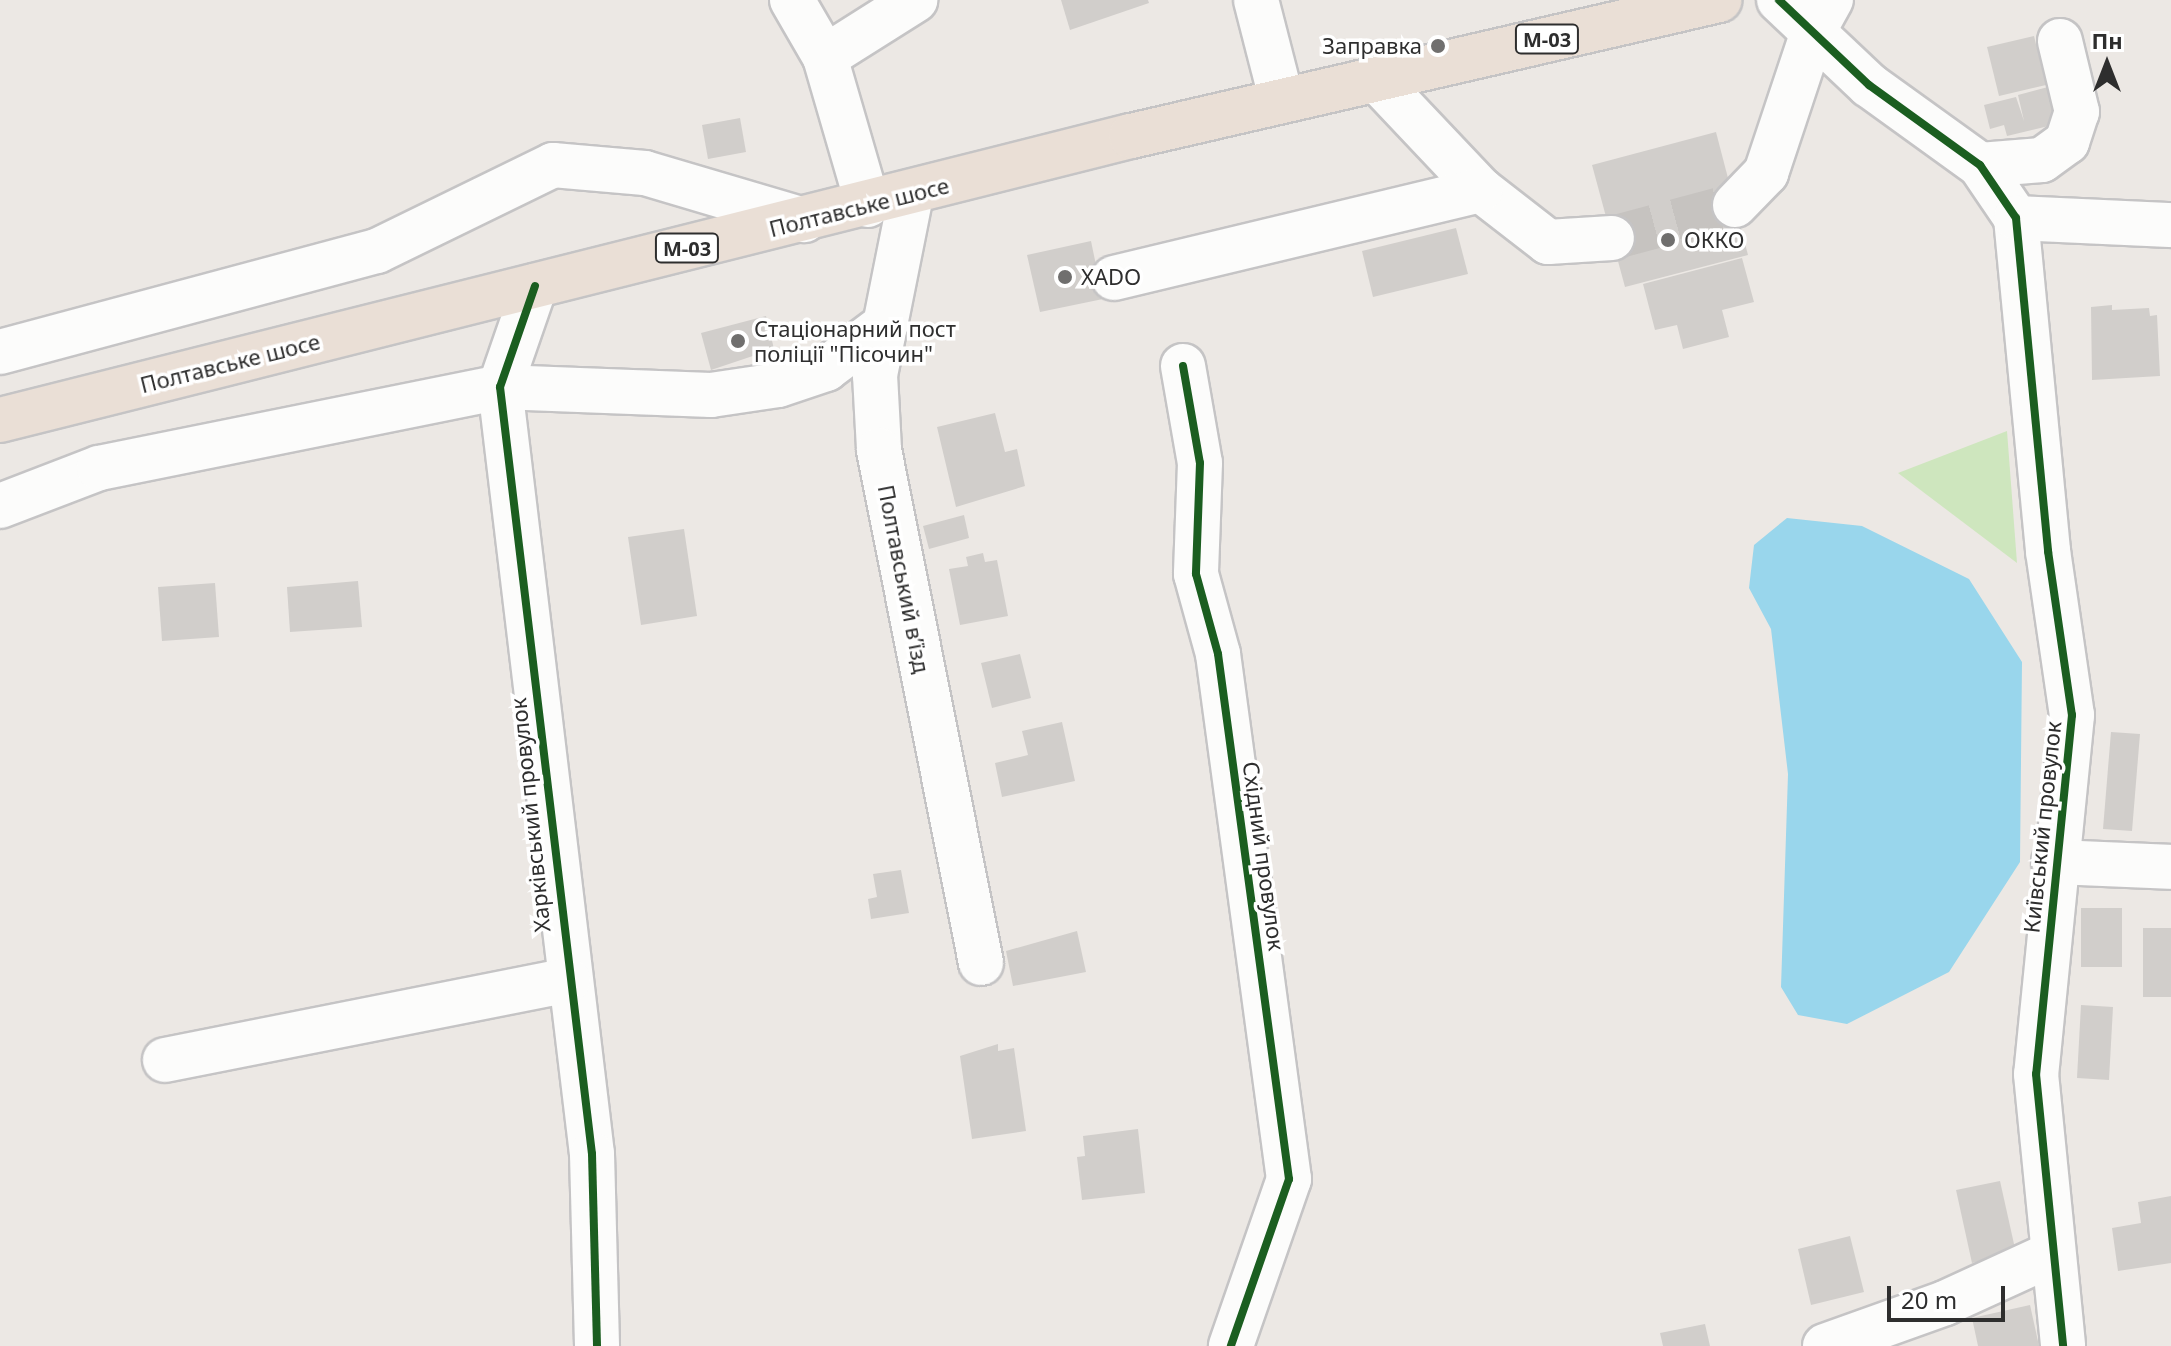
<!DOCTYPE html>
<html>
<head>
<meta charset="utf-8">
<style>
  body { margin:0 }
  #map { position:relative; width:2171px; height:1346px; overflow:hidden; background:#ece8e4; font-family:"Noto Sans",sans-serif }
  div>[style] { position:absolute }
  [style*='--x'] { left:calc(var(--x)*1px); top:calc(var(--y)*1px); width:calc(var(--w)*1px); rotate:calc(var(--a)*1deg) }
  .green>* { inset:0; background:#cee6be }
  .water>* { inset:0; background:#99d6ec }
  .building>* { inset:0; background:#d1cecb }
  .minor-tunnel>* { height:44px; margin-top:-22px; transform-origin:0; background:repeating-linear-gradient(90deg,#c6c3c0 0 44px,transparent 0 66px) }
  .roads { filter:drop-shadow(2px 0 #c5c4c5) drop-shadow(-2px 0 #c5c4c5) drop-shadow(0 2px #c5c4c5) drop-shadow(0 -2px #c5c4c5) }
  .minor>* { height:44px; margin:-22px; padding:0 22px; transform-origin:22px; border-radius:22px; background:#fcfcfb }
  .highway>* { height:44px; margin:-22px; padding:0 22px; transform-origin:22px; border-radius:22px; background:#eadfd6 }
  .cycleway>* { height:8px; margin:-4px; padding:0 4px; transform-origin:4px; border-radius:4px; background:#1b5e20 }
  .dots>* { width:22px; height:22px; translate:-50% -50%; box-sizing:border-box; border:4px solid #fff; border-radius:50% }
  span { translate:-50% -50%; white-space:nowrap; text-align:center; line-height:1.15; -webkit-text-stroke:7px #fff; paint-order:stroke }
  .shield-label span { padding:2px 6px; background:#fff; border:2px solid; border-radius:6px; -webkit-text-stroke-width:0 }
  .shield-label { font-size:20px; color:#2e2e2e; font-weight:700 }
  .poi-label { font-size:22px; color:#2e2e2e }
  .right { translate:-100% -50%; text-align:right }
  .left { translate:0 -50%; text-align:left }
  .street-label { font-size:22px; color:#2e2e2e }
  .north { position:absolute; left:2067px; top:24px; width:80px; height:80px; -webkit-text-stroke:6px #fff; paint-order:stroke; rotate:0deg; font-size:22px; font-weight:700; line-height:32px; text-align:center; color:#2e2e2e }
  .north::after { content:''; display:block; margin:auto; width:28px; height:36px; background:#2e2e2e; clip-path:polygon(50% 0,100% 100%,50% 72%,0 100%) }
  .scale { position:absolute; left:1887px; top:1286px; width:118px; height:36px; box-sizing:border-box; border:4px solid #2e2e2e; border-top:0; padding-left:10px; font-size:24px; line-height:28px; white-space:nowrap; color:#2e2e2e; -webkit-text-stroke:6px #fff; paint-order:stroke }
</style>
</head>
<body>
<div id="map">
  <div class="green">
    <i style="clip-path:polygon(2007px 431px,2017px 563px,1898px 473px)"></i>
  </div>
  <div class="water">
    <i style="clip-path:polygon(1787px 518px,1862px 526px,1969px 579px,2022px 662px,2020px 862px,1949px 972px,1847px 1024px,1798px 1015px,1781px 987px,1788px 774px,1771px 629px,1749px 588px,1754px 545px)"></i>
  </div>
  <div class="building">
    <i style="clip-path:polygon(1061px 0,1148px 0,1149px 3px,1070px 30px)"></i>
    <i style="clip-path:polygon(2034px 36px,2046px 85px,1999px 96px,1987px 47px)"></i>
    <i style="clip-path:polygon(2048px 87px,2057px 124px,2007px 136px,2004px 125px,1990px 129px,1984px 105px,2016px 97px,2024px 121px,2018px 95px)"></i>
    <i style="clip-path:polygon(740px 118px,746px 152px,708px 159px,702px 125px)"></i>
    <i style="clip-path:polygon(1716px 132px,1748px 255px,1625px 287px,1592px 165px)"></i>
    <i style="clip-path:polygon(1456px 228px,1468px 274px,1373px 297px,1362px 251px)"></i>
    <i style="clip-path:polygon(1091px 241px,1103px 299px,1040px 312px,1027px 255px)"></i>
    <i style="clip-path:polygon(1742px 258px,1754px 302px,1722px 310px,1729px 337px,1683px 349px,1677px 325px,1655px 330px,1643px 284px)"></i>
    <i style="clip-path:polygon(2112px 305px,2112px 310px,2149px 308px,2150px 316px,2157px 315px,2160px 376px,2092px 380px,2091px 307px)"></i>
    <i style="clip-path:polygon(766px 316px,774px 349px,711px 370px,701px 333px)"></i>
    <i style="clip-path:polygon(995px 413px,1005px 452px,1017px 449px,1025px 486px,956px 507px,937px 427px)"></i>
    <i style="clip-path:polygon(964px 515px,969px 538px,929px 549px,923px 526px)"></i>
    <i style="clip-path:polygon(684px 529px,697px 616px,641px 625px,628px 537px)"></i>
    <i style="clip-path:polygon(983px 553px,985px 562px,997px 560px,1008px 616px,960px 625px,949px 569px,968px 566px,966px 557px)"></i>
    <i style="clip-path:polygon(358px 581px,362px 627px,290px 632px,287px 587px)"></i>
    <i style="clip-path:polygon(215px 583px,219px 637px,162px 641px,158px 587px)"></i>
    <i style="clip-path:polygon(1020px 654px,1031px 698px,992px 708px,981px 663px)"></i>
    <i style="clip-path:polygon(1062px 722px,1075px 781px,1002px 797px,995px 763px,1028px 755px,1022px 731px)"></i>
    <i style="clip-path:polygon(2111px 732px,2140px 734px,2132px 831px,2103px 829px)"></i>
    <i style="clip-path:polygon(901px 870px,909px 913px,871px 919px,868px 899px,877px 897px,873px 874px)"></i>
    <i style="clip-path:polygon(2081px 908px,2122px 908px,2122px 967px,2081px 967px)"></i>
    <i style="clip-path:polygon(2143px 928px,2171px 928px,2171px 997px,2143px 997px)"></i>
    <i style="clip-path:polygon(1077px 931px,1086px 972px,1013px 986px,1006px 951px)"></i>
    <i style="clip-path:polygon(2081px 1005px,2113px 1007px,2109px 1080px,2077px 1078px)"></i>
    <i style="clip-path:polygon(998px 1044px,998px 1051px,1014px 1048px,1026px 1131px,972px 1139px,960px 1056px)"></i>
    <i style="clip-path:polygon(1138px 1129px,1145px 1193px,1082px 1200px,1077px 1157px,1085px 1156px,1083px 1136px)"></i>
    <i style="clip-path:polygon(2000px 1181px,2016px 1253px,1972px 1263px,1956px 1190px)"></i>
    <i style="clip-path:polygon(2171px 1196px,2171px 1263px,2118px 1271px,2112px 1228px,2141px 1223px,2138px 1202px)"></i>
    <i style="clip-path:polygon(1850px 1236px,1864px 1292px,1811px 1305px,1798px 1249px)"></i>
    <i style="clip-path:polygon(2030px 1305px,2039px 1346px,1978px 1346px,1972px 1318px)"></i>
    <i style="clip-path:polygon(1705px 1324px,1710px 1346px,1663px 1346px,1660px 1333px)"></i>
  </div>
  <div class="minor-tunnel">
    <i style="--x:1612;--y:238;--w:127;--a:-15"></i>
  </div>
  <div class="roads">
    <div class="minor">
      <i style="--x:792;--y:0;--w:66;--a:59.9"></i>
      <i style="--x:825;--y:57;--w:154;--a:73.8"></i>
      <i style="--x:1256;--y:0;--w:104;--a:75.6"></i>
      <i style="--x:1779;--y:0;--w:124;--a:43.4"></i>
      <i style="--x:1869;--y:85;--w:137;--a:35.8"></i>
      <i style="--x:1980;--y:165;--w:64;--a:55.8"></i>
      <i style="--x:2016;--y:218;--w:335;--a:84.5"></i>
      <i style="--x:2048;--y:551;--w:166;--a:81.7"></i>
      <i style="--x:2072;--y:715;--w:361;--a:95.7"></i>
      <i style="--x:2036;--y:1074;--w:273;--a:84.3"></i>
      <i style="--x:825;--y:57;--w:107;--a:-32.3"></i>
      <i style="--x:1375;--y:78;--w:154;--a:46.6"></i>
      <i style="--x:1481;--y:190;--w:85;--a:37.8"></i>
      <i style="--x:1548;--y:242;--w:64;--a:-3.6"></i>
      <i style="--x:1980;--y:165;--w:62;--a:-4.6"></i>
      <i style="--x:2042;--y:160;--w:31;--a:-36"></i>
      <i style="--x:2067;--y:142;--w:32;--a:-72"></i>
      <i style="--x:2077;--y:112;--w:73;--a:-103.5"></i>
      <i style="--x:911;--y:195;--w:184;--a:101.3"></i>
      <i style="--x:875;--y:375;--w:75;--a:86.9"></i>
      <i style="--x:879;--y:450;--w:523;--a:78.75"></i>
      <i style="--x:1735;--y:205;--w:45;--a:-45.9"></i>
      <i style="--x:1766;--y:173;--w:149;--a:-71.6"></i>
      <i style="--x:1813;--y:32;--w:37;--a:-61"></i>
      <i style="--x:2016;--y:218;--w:155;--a:2.6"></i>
      <i style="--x:1114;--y:278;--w:377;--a:-13.5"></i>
      <i style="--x:535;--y:286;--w:107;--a:109.1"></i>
      <i style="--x:500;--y:387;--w:772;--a:83.16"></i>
      <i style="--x:592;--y:1154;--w:192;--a:88.5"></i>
      <i style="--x:0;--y:352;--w:390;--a:-15"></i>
      <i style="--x:377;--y:251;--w:196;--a:-26"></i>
      <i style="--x:553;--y:165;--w:92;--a:5"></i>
      <i style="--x:645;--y:173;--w:166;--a:16.5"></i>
      <i style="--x:1183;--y:366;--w:98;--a:80.1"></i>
      <i style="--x:1200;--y:463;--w:111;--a:92.1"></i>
      <i style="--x:1196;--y:574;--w:83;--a:74.6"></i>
      <i style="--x:1218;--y:654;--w:530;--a:82.3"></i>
      <i style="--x:1289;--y:1179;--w:177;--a:109.2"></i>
      <i style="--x:0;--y:506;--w:106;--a:-21"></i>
      <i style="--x:99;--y:468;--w:409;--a:-11.4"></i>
      <i style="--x:500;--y:387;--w:211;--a:2.2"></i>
      <i style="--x:711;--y:395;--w:68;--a:-8.5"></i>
      <i style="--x:778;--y:385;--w:51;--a:-18.4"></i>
      <i style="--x:826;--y:369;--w:75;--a:-36.9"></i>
      <i style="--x:2054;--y:862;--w:117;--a:2.4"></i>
      <i style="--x:165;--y:1060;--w:411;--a:-11.2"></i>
      <i style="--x:1825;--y:1346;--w:127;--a:-19.7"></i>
      <i style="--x:1945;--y:1303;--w:115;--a:-24.6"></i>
    </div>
    <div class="highway">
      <i style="--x:0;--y:420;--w:1166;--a:-14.1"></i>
      <i style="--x:1131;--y:136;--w:604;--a:-13.02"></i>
    </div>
  </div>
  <div class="cycleway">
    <i style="--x:1779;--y:0;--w:124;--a:43.4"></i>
    <i style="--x:1869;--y:85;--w:137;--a:35.8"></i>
    <i style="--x:1980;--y:165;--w:64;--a:55.8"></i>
    <i style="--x:2016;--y:218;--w:335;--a:84.5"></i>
    <i style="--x:2048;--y:551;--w:166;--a:81.7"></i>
    <i style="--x:2072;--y:715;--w:361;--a:95.7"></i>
    <i style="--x:2036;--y:1074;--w:273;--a:84.3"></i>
    <i style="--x:535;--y:286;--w:107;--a:109.1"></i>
    <i style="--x:500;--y:387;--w:772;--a:83.16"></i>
    <i style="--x:592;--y:1154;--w:192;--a:88.5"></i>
    <i style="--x:1183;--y:366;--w:98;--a:80.1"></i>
    <i style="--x:1200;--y:463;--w:111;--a:92.1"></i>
    <i style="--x:1196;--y:574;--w:83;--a:74.6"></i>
    <i style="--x:1218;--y:654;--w:530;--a:82.3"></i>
    <i style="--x:1289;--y:1179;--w:177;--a:109.2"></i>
  </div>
  <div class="dots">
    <i style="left:1438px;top:46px;background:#706f6e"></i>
    <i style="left:1668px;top:240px;background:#706f6e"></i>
    <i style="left:1065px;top:277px;background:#706f6e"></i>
    <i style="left:738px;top:341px;background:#706f6e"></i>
  </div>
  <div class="shield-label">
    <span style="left:1547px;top:39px">М-03</span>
    <span style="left:687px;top:248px">М-03</span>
  </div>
  <div class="poi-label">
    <span class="right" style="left:1422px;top:46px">Заправка</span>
    <span class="left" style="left:1684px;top:240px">ОККО</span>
    <span class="left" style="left:1081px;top:277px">XADO</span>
    <span class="left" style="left:754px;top:341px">Стаціонарний пост<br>поліції "Пісочин"</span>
  </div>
  <div class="street-label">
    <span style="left:859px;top:207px;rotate:-14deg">Полтавське шосе</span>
    <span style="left:230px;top:363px;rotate:-14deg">Полтавське шосе</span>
    <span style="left:904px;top:579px;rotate:79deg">Полтавський в’їзд</span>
    <span style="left:530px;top:815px;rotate:-96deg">Харківський провулок</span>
    <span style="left:2042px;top:827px;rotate:-84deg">Київський провулок</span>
    <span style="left:1264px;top:856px;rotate:82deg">Східний провулок</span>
  </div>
  <div class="north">Пн</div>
  <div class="scale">20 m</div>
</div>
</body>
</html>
